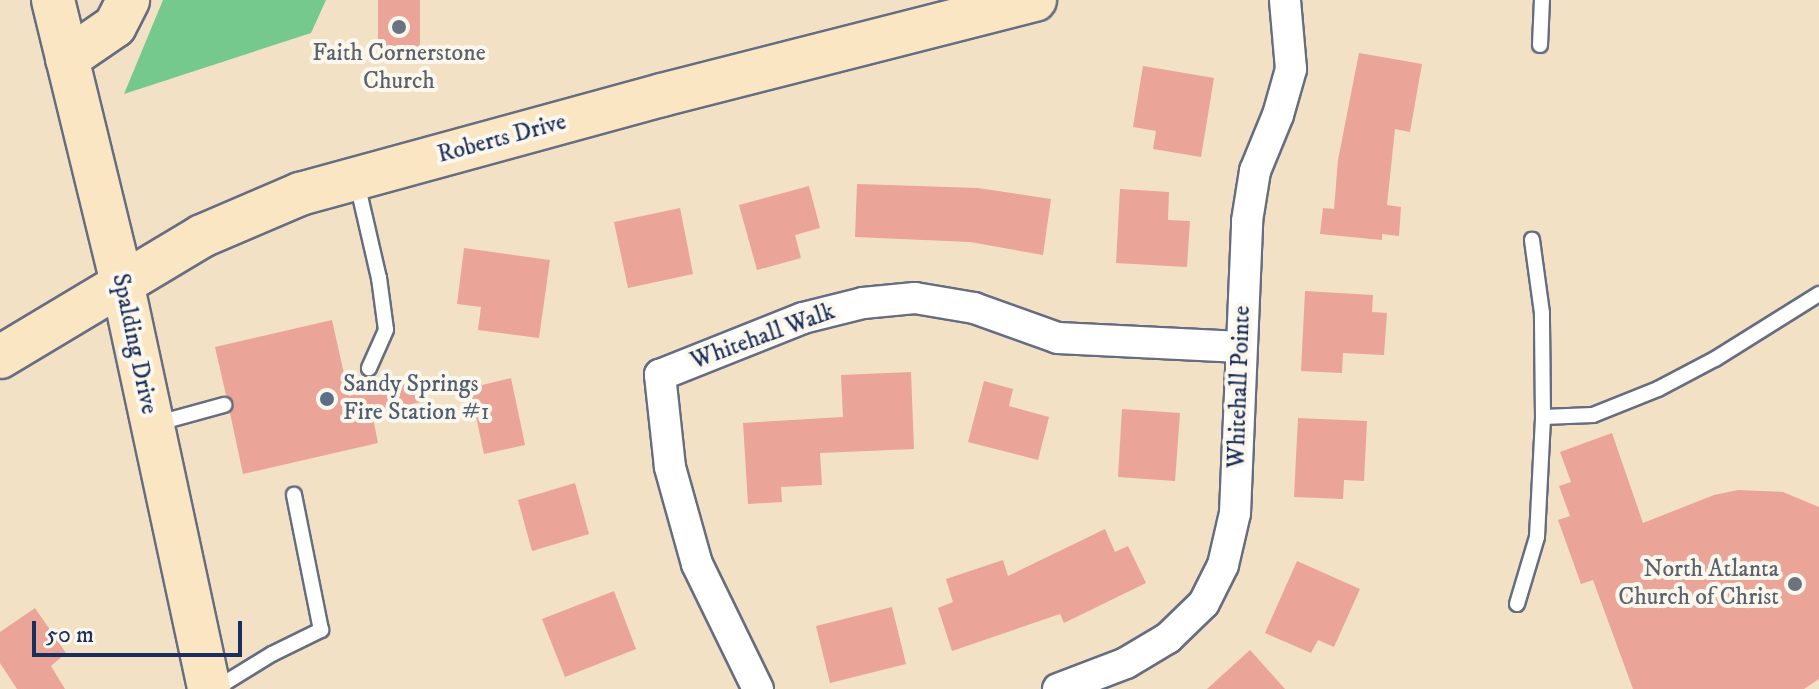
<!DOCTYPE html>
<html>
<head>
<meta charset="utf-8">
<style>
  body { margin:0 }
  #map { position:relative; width:1819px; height:689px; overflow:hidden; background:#f2e1c5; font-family:"IM FELL DW Pica",serif }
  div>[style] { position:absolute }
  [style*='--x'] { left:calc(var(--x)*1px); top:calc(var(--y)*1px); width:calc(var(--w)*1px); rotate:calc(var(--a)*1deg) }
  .green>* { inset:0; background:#75c98d }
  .building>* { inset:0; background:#eba498 }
  .roads { filter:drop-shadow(2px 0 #666d82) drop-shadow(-2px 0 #666d82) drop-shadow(0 2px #666d82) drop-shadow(0 -2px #666d82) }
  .lane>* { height:14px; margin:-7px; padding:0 7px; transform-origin:7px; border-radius:7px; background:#fff }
  .street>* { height:30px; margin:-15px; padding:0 15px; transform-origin:15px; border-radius:15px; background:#fff }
  .secondary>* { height:42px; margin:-21px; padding:0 21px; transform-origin:21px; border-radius:21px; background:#fbe6c3 }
  .dots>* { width:22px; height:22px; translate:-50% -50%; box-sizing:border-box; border:4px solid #fbf7ec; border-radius:50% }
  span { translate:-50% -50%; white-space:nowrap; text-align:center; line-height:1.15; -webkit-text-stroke:8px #fbf7ec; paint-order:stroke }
  .worship-label { font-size:24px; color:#5b616d }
  .right { translate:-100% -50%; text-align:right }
  .street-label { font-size:24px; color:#1b2f5e }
  .service-label { font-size:24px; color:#4e5e75 }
  .left { translate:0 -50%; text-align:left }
  .scale { position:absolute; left:32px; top:621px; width:210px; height:36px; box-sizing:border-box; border:4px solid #1b2f5e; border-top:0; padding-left:10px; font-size:24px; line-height:28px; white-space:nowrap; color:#1b2f5e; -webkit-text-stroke:6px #fbf7ec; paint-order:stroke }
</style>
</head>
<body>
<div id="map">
  <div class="green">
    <i style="clip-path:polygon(163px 0,326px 0,311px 33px,124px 94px)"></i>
  </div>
  <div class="building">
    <i style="clip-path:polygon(378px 0,420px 0,420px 54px,378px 55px)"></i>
    <i style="clip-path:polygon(1359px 53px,1422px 64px,1410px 132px,1395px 129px,1387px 205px,1401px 207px,1399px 236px,1382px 234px,1382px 240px,1320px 234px,1323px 208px,1334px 209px,1338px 160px)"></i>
    <i style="clip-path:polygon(1143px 66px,1214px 78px,1201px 157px,1153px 149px,1156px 131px,1133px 127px)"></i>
    <i style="clip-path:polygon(857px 184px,978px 188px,1051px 199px,1043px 255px,970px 242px,855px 237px)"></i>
    <i style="clip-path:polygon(809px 186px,820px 228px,795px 235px,801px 258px,757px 270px,739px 205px)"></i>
    <i style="clip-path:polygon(1120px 189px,1169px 192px,1168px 220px,1190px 221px,1187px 267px,1116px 263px)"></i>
    <i style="clip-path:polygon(680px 208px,693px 274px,628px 288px,614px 222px)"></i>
    <i style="clip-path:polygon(464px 248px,550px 260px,539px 338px,478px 330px,481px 307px,457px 304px)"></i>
    <i style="clip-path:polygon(1305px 291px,1373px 295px,1372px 312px,1387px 313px,1384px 355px,1343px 353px,1342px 373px,1301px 371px)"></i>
    <i style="clip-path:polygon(332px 320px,349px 396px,417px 380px,421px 402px,372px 413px,378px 443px,243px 474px,230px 413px,234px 403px,226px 395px,215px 347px)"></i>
    <i style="clip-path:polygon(911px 372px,914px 449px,820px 453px,822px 485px,781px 487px,782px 502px,748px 504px,743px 423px,843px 417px,841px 375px)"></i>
    <i style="clip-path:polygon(511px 378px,525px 445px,484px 454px,470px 388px)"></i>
    <i style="clip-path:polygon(984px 381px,1013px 389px,1009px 406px,1049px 417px,1038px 460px,968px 442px)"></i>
    <i style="clip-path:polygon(1122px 409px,1180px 413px,1175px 481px,1118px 477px)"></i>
    <i style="clip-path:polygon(1298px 418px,1367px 421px,1364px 481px,1344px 480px,1343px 499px,1294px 497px)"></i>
    <i style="clip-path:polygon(1612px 433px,1643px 523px,1714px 495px,1738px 490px,1783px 492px,1819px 507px,1819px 679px,1804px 689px,1633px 689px,1593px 580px,1581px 584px,1558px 520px,1570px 516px,1559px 486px,1571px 482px,1560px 452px)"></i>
    <i style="clip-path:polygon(575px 483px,589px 534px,532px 551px,518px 500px)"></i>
    <i style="clip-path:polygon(1105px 529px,1115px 552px,1128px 546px,1146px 583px,1064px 623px,1060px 614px,952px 651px,938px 608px,953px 602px,946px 579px,1003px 560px,1008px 576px)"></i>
    <i style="clip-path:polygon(1297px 561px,1360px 589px,1334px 647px,1318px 640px,1311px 653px,1265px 633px)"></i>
    <i style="clip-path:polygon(614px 591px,636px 649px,565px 677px,542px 619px)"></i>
    <i style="clip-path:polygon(892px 607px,906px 664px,830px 683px,816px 626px)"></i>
    <i style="clip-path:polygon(35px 608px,66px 653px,51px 666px,65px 689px,17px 689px,0 663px,0 632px)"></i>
    <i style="clip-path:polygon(1250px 650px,1285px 689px,1207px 689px)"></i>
  </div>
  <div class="roads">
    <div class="lane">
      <i style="--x:1540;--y:45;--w:45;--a:-87.5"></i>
      <i style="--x:357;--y:183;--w:98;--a:77"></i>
      <i style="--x:379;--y:278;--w:52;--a:82.3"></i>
      <i style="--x:386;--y:330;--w:42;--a:114.1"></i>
      <i style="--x:1543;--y:417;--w:50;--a:-2.3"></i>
      <i style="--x:1593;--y:415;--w:70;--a:-21.8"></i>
      <i style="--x:1658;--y:389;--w:64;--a:-27.8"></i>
      <i style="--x:1715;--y:359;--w:123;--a:-32"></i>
      <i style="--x:155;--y:424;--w:72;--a:-15.4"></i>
      <i style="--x:1517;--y:604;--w:70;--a:-73.4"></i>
      <i style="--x:1537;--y:537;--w:120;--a:-87.1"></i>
      <i style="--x:1543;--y:417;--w:104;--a:-90.6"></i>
      <i style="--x:1542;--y:313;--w:74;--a:-97.8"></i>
      <i style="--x:215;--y:689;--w:67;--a:-31.6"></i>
      <i style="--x:272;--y:654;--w:55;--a:-26.1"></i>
      <i style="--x:321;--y:630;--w:138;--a:-101.3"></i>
    </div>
    <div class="street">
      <i style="--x:758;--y:689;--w:139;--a:-116"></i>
      <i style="--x:697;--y:564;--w:101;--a:-105.6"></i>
      <i style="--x:670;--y:467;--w:93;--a:-96.2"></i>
      <i style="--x:660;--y:375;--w:154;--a:-21.7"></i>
      <i style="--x:803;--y:318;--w:62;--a:-14"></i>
      <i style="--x:863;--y:303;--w:52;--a:-5.5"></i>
      <i style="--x:915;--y:298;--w:60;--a:9.6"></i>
      <i style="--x:974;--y:308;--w:89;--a:19.7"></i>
      <i style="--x:1058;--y:338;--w:183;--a:2.8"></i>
      <i style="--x:1058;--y:689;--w:73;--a:-20.9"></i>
      <i style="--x:1126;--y:663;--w:49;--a:-30.8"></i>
      <i style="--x:1168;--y:638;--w:50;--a:-44.2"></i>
      <i style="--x:1204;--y:603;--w:42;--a:-63.4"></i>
      <i style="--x:1223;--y:565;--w:53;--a:-77"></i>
      <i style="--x:1235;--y:513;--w:292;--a:-87.6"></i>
      <i style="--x:1247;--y:221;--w:51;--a:-80.9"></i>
      <i style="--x:1255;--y:171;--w:61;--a:-67.7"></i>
      <i style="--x:1278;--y:115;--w:48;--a:-74.2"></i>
      <i style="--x:1291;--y:69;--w:69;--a:-95"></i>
    </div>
    <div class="secondary">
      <i style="--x:53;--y:0;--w:290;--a:76.3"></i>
      <i style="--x:122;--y:282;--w:416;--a:77.9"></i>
      <i style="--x:67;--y:59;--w:58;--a:-34.5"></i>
      <i style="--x:115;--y:26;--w:29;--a:-63"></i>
      <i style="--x:0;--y:357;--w:235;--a:-30.9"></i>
      <i style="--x:202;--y:236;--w:107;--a:-23.2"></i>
      <i style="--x:300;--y:194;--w:375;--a:-15.3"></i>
      <i style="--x:662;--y:95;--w:385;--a:-14.3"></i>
    </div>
  </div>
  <div class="dots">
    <i style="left:399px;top:27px;background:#6b7280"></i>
    <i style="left:327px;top:399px;background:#5c6f8a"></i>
    <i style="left:1795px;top:584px;background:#6b7280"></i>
  </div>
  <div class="worship-label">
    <span style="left:399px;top:68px">Faith Cornerstone<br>Church</span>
    <span class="right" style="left:1779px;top:584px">North Atlanta<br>Church of Christ</span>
  </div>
  <div class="street-label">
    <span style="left:502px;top:139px;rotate:-15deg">Roberts Drive</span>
    <span style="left:763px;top:337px;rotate:-20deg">Whitehall Walk</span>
    <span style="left:134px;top:344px;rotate:78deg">Spalding Drive</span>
    <span style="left:1240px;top:387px;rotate:-88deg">Whitehall Pointe</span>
  </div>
  <div class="service-label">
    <span class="left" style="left:343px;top:399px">Sandy Springs<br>Fire Station #1</span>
  </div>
  <div class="scale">50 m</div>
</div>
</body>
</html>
